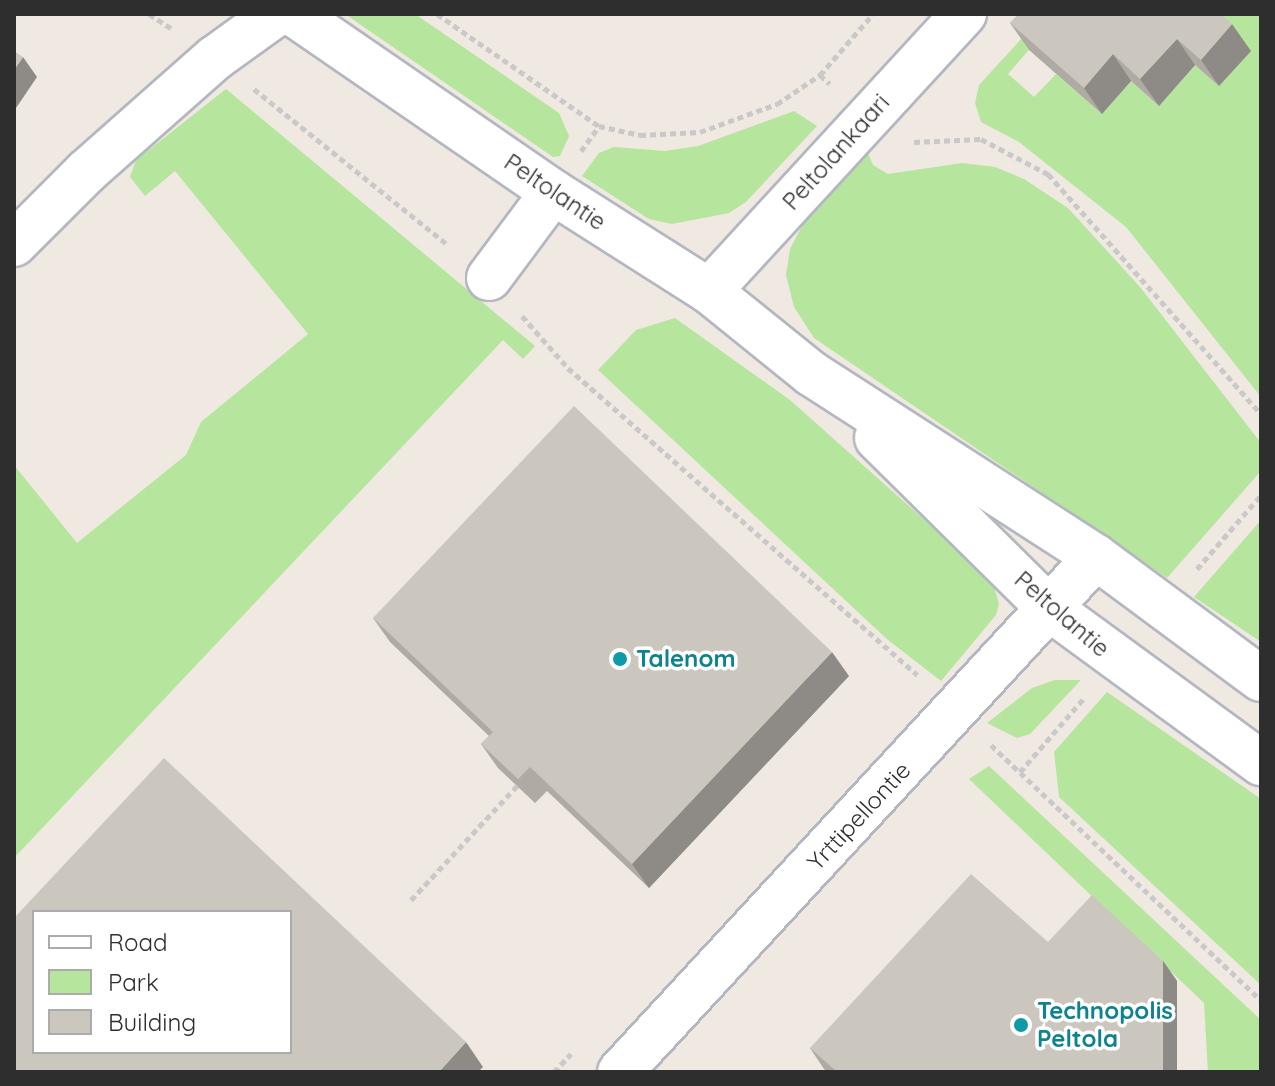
<!DOCTYPE html>
<html>
<head>
<meta charset="utf-8">
<style>
  body { margin:0 }
  #map { position:relative; width:1275px; height:1086px; overflow:hidden; background:#efe9e1; font-family:Quicksand,sans-serif }
  div>[style] { position:absolute }
  [style*='--x'] { left:calc(var(--x)*1px); top:calc(var(--y)*1px); width:calc(var(--w)*1px); rotate:calc(var(--a)*1deg) }
  .green>* { inset:0; background:#b6e59e }
  .path>* { height:5px; margin-top:-2.5px; transform-origin:0; background:repeating-linear-gradient(90deg,#c9c9c9 0 6px,transparent 0 10px) }
  .roads { filter:drop-shadow(2px 0 #b4b7c1) drop-shadow(-2px 0 #b4b7c1) drop-shadow(0 2px #b4b7c1) drop-shadow(0 -2px #b4b7c1) }
  .minor>* { height:44px; margin:-22px; padding:0 22px; transform-origin:22px; border-radius:22px; background:#fff }
  .wall>* { inset:0; background:#afaba4 }
  .shaded-wall>* { inset:0; background:#8e8b86 }
  .building>* { inset:0; background:#cbc7bf }
  .dots>* { width:22px; height:22px; translate:-50% -50%; box-sizing:border-box; border:4px solid #fff; border-radius:50% }
  span { translate:-50% -50%; white-space:nowrap; text-align:center; line-height:1.15; -webkit-text-stroke:7px #fff; paint-order:stroke }
  .street-label { font-size:24px; color:#2e2e2e }
  .culture-label { font-size:24px; color:#0d838f; font-weight:700 }
  .left { translate:0 -50%; text-align:left }
  .frame { position:absolute; inset:0; border:16px solid #2e2e2e; pointer-events:none }
  .legend { position:absolute; left:32px; top:910px; width:260px; height:144px; box-sizing:border-box; background:#fff; border:2px solid #ababab; margin:0; padding:10px 14px; list-style:none; font-size:24px; color:#2e2e2e }
  .legend li { display:flex; align-items:center; gap:16px; height:40px }
  .legend b { width:40px; border:2px solid #ababab }
</style>
</head>
<body>
<div id="map">
  <div class="green">
    <i style="clip-path:polygon(345px 14px,415px 14px,559px 113px,569px 136px,560px 156px,553px 157px)"></i>
    <i style="clip-path:polygon(1044px 14px,1060px 14px,1008px 74px,1034px 97px,1056px 74px,1102px 114px,1131px 81px,1159px 106px,1195px 65px,1220px 86px,1209px 14px,1261px 14px,1261px 397px,1126px 227px,1019px 142px,981px 122px,975px 103px,979px 85px)"></i>
    <i style="clip-path:polygon(226px 89px,535px 346px,523px 359px,503px 340px,14px 858px,14px 465px,77px 543px,186px 455px,201px 422px,308px 334px,175px 171px,145px 196px,130px 177px,136px 160px)"></i>
    <i style="clip-path:polygon(794px 111px,817px 126px,746px 202px,729px 213px,672px 224px,649px 219px,582px 176px,599px 153px,614px 147px,665px 151px,698px 146px)"></i>
    <i style="clip-path:polygon(868px 153px,873px 165px,888px 174px,962px 163px,995px 167px,1024px 179px,1068px 208px,1140px 287px,1261px 443px,1260px 472px,1167px 578px,814px 338px,794px 307px,786px 275px,790px 249px,805px 220px)"></i>
    <i style="clip-path:polygon(675px 318px,790px 400px,992px 580px,999px 604px,996px 615px,941px 681px,888px 640px,598px 370px,636px 330px)"></i>
    <i style="clip-path:polygon(1261px 520px,1261px 642px,1194px 597px)"></i>
    <i style="clip-path:polygon(1055px 680px,1081px 680px,1030px 734px,1017px 738px,987px 723px,1032px 688px)"></i>
    <i style="clip-path:polygon(1107px 692px,1261px 799px,1261px 985px,1059px 797px,1054px 752px)"></i>
    <i style="clip-path:polygon(989px 766px,1261px 1020px,1261px 1072px,1208px 1072px,1204px 1003px,969px 779px)"></i>
  </div>
  <div class="path">
    <i style="--x:149;--y:14;--w:27;--a:33"></i>
    <i style="--x:437;--y:14;--w:197;--a:34.7"></i>
    <i style="--x:599;--y:126;--w:42;--a:12.4"></i>
    <i style="--x:640;--y:135;--w:60;--a:-2.9"></i>
    <i style="--x:700;--y:132;--w:82;--a:-20"></i>
    <i style="--x:777;--y:104;--w:52;--a:-34"></i>
    <i style="--x:820;--y:75;--w:13;--a:42"></i>
    <i style="--x:820;--y:75;--w:81;--a:-49"></i>
    <i style="--x:254;--y:89;--w:250;--a:38.8"></i>
    <i style="--x:914;--y:142;--w:67;--a:-2.6"></i>
    <i style="--x:981;--y:139;--w:76;--a:27.6"></i>
    <i style="--x:1048;--y:174;--w:321;--a:48.4"></i>
    <i style="--x:581;--y:151;--w:31;--a:-54"></i>
    <i style="--x:522;--y:316;--w:69;--a:48.5"></i>
    <i style="--x:568;--y:368;--w:465;--a:41.3"></i>
    <i style="--x:1197;--y:569;--w:98;--a:-49.1"></i>
    <i style="--x:991;--y:745;--w:371;--a:43.4"></i>
    <i style="--x:1020;--y:772;--w:99;--a:-49.1"></i>
    <i style="--x:411;--y:900;--w:156;--a:-47.1"></i>
    <i style="--x:554;--y:1072;--w:25;--a:-47"></i>
  </div>
  <div class="roads">
    <div class="minor">
      <i style="--x:294;--y:14;--w:314;--a:34.5"></i>
      <i style="--x:553;--y:192;--w:185;--a:32.4"></i>
      <i style="--x:709;--y:291;--w:132;--a:38.9"></i>
      <i style="--x:812;--y:374;--w:338;--a:32.8"></i>
      <i style="--x:1096;--y:557;--w:205;--a:36.5"></i>
      <i style="--x:14;--y:244;--w:102;--a:-45"></i>
      <i style="--x:86;--y:172;--w:172;--a:-41.5"></i>
      <i style="--x:215;--y:58;--w:75;--a:-35.8"></i>
      <i style="--x:489;--y:278;--w:107;--a:-53.3"></i>
      <i style="--x:709;--y:291;--w:377;--a:-47.4"></i>
      <i style="--x:877;--y:438;--w:242;--a:44.7"></i>
      <i style="--x:1049;--y:608;--w:263;--a:36.2"></i>
      <i style="--x:620;--y:1072;--w:701;--a:-47.25"></i>
    </div>
  </div>
  <div class="wall">
    <i style="clip-path:polygon(1019px 14px,1251px 51px,1219px 86px,1195px 65px,1159px 106px,1131px 81px,1102px 114px,1029px 50px,1010px 23px)"></i>
    <i style="clip-path:polygon(373px 618px,849px 676px,649px 888px,547px 791px,535px 803px,498px 768px,481px 744px,489px 736px,390px 642px)"></i>
    <i style="clip-path:polygon(1048px 942px,1163px 961px,1177px 981px,1177px 1072px,828px 1072px,824px 1069px,810px 1048px)"></i>
  </div>
  <div class="shaded-wall">
    <i style="clip-path:polygon(1232px 24px,1251px 51px,1219px 86px,1201px 60px)"></i>
    <i style="clip-path:polygon(1177px 39px,1195px 65px,1159px 106px,1140px 79px)"></i>
    <i style="clip-path:polygon(1113px 54px,1131px 81px,1102px 114px,1084px 88px)"></i>
    <i style="clip-path:polygon(23px 57px,37px 77px,14px 111px,14px 70px)"></i>
    <i style="clip-path:polygon(832px 652px,849px 676px,649px 888px,632px 864px)"></i>
    <i style="clip-path:polygon(1163px 961px,1177px 981px,1177px 1072px,1163px 1072px)"></i>
    <i style="clip-path:polygon(466px 1042px,483px 1067px,478px 1072px,439px 1072px)"></i>
  </div>
  <div class="building">
    <i style="clip-path:polygon(1019px 14px,1221px 14px,1232px 24px,1201px 60px,1177px 39px,1140px 79px,1113px 54px,1084px 88px,1010px 23px)"></i>
    <i style="clip-path:polygon(14px 51px,23px 57px,14px 70px)"></i>
    <i style="clip-path:polygon(574px 406px,832px 652px,632px 864px,530px 767px,518px 779px,481px 744px,493px 732px,373px 618px)"></i>
    <i style="clip-path:polygon(evenodd,164px 758px,466px 1042px,439px 1072px,14px 1072px,14px 918px,164px 758px,34px 912px,290px 912px,290px 1052px,34px 1052px,34px 912px)"></i>
    <i style="clip-path:polygon(971px 874px,1048px 942px,1092px 895px,1163px 961px,1163px 1072px,837px 1072px,810px 1048px)"></i>
  </div>
  <div class="dots">
    <i style="left:620px;top:659px;background:#0f9aa8"></i>
    <i style="left:1021px;top:1025px;background:#0f9aa8"></i>
  </div>
  <div class="street-label">
    <span style="left:836px;top:152px;rotate:-48deg">Peltolankaari</span>
    <span style="left:555px;top:192px;rotate:34deg">Peltolantie</span>
    <span style="left:1062px;top:614px;rotate:41deg">Peltolantie</span>
    <span style="left:859px;top:816px;rotate:-47deg">Yrttipellontie</span>
  </div>
  <div class="culture-label">
    <span class="left" style="left:636px;top:659px">Talenom</span>
    <span class="left" style="left:1037px;top:1025px">Technopolis<br>Peltola</span>
  </div>
  <div class="frame"></div>
  <ul class="legend">
  <li><b style="height:10px;background:#fff"></b>Road</li>
  <li><b style="height:22px;background:#b6e59e"></b>Park</li>
  <li><b style="height:22px;background:#cbc7bf"></b>Building</li>
  </ul>
</div>
</body>
</html>
